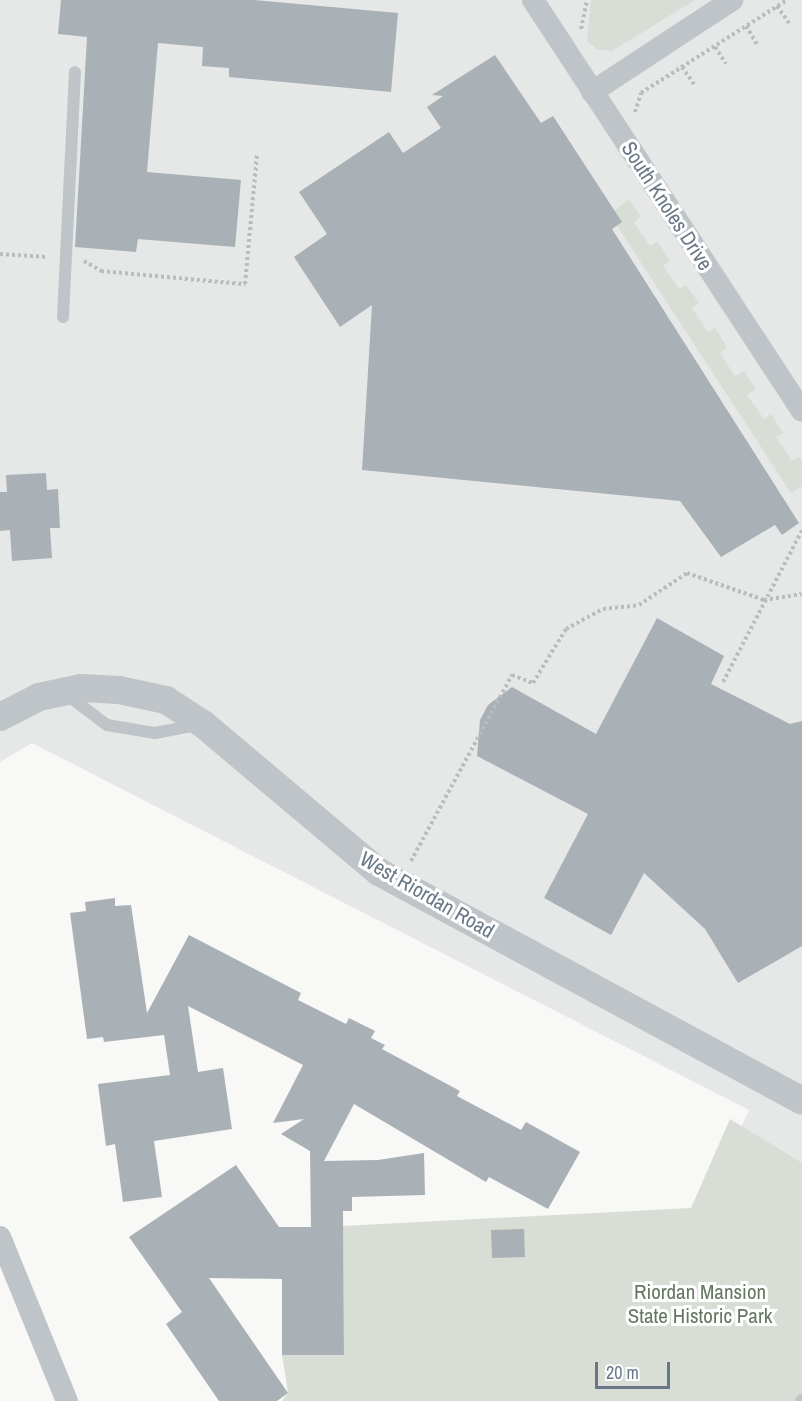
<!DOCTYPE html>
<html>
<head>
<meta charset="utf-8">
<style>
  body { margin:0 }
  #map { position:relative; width:802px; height:1401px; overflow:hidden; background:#f8f8f6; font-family:"Archivo Narrow",sans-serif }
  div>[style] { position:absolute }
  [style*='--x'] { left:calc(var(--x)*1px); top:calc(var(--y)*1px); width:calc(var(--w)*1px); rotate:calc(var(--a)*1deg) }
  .built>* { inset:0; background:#e6e7e7 }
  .green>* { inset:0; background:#d8ddd5 }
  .building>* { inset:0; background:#a9b1b7 }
  .path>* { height:4px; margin-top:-2px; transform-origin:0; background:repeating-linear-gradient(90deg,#babdc0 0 3px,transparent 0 6px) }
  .service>* { height:12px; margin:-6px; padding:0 6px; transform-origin:6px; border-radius:6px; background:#bfc4c8 }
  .minor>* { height:22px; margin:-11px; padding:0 11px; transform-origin:11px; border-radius:11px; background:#bfc4c8 }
  .tertiary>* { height:28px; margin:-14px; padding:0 14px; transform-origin:14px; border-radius:14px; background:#bfc4c8 }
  span { translate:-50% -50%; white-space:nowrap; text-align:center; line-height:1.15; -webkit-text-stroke:6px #fff; paint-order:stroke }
  .street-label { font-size:21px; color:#697886 }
  .park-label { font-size:21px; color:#667863 }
  .scale { position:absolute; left:595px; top:1362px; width:75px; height:27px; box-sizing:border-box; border:3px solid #697886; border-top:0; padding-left:8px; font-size:18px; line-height:21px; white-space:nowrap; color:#697886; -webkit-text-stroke:4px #fff; paint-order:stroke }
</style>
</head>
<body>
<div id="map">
  <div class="built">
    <i style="clip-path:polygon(0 0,802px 0,802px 1370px,700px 1218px,749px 1110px,32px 743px,0 762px)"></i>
  </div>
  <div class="green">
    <i style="clip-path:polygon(591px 0,695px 0,612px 51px,597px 49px,587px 41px)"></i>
    <i style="clip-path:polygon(629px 199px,641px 217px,634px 222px,650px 246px,658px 242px,670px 261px,663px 265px,679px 289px,686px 285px,699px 303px,692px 308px,708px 332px,715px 328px,727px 347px,720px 353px,735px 376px,744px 371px,756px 389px,747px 395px,764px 419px,771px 414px,783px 433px,776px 437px,792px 461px,799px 457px,802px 461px,802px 486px,791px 493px,610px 215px)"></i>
    <i style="clip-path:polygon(730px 1119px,802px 1163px,802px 1401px,282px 1401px,288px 1393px,282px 1355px,344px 1354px,343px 1226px,691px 1208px)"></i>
  </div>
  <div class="building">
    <i style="clip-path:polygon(61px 0,253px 0,398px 13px,391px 92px,229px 77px,229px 68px,202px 66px,203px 47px,158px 43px,147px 172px,241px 180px,235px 247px,138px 239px,136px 252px,75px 247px,87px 37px,58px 34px)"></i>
    <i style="clip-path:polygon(495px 55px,541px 123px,553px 116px,622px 222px,612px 229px,799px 523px,782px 535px,775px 525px,721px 557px,680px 501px,362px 470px,372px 305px,340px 327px,294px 257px,327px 234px,299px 192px,389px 132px,403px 153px,441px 128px,427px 107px,443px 96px,432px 95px)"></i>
    <i style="clip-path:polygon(46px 473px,47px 490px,58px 489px,60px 528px,50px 528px,52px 558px,12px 561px,10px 530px,0 531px,0 492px,7px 492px,6px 475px)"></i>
    <i style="clip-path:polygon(657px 618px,724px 656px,711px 684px,790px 724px,802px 721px,802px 946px,738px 983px,705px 929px,644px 873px,611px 935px,544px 898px,588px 814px,477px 756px,480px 720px,488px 705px,512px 687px,596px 734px)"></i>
    <i style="clip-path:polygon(115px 898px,115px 906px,131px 905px,147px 1013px,189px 935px,301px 993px,298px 1000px,346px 1024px,349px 1018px,375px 1031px,371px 1038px,385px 1045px,382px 1049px,460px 1091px,457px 1096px,521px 1130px,526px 1122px,580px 1152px,548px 1209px,489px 1177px,486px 1182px,354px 1104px,324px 1161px,378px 1160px,424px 1153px,425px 1195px,352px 1197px,352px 1211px,343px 1211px,344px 1355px,282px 1355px,282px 1279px,209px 1278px,288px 1393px,277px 1401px,219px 1401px,166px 1324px,182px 1312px,129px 1237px,236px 1165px,279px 1227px,311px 1227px,310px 1151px,281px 1134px,304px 1119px,273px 1123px,303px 1065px,188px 1006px,198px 1072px,223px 1068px,232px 1129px,154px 1141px,162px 1197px,123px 1202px,115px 1144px,106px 1146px,98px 1084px,170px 1075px,164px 1035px,104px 1042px,103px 1037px,87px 1039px,70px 913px,86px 911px,85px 902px)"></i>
    <i style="clip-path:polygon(524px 1229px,525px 1257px,492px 1258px,491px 1230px)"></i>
  </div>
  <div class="path">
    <i style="--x:777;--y:6;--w:21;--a:55"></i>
    <i style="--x:746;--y:26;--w:21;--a:59"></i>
    <i style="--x:581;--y:29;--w:30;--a:-78"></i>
    <i style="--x:715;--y:47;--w:20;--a:57"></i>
    <i style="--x:682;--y:67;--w:21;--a:55"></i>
    <i style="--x:635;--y:112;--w:20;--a:-72"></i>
    <i style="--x:641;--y:93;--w:173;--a:-32.5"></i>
    <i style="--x:0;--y:254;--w:47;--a:3.7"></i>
    <i style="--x:84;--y:261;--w:20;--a:30"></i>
    <i style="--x:101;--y:271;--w:145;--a:5.2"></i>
    <i style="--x:245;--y:284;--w:130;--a:-84.7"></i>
    <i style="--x:723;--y:682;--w:171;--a:-62.5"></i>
    <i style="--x:411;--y:861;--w:212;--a:-61.5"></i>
    <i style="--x:512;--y:675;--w:22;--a:21"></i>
    <i style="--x:533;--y:683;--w:63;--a:-58.6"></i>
    <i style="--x:566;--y:629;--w:42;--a:-28.4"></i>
    <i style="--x:603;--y:609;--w:36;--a:-6"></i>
    <i style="--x:639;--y:605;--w:58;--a:-33.7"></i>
    <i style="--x:687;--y:573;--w:82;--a:19.3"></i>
    <i style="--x:764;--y:600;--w:38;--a:-9"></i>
  </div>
  <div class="service">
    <i style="--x:63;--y:317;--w:245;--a:-87.2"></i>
    <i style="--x:67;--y:695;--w:50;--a:36.9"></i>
    <i style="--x:107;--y:725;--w:49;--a:9.5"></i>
    <i style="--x:155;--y:733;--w:43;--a:-10.8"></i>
    <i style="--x:801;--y:1401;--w:1;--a:-45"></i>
  </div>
  <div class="minor">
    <i style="--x:533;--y:0;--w:491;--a:56.8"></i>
    <i style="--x:592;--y:92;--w:168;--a:-33.3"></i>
    <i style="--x:0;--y:1237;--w:177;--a:67.8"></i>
  </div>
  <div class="tertiary">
    <i style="--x:0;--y:717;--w:44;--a:-27.1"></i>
    <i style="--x:39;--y:697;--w:43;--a:-12.1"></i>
    <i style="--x:81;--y:688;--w:38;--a:3"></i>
    <i style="--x:119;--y:690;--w:48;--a:12"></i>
    <i style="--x:166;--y:700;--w:44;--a:33"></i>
    <i style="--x:203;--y:724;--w:230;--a:40.1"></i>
    <i style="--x:379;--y:872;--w:481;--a:28.4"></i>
  </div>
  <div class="street-label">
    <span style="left:667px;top:206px;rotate:57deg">South Knoles Drive</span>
    <span style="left:427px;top:895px;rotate:30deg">West Riordan Road</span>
  </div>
  <div class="park-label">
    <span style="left:700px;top:1304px">Riordan Mansion<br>State Historic Park</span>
  </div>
  <div class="scale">20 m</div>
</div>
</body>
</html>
